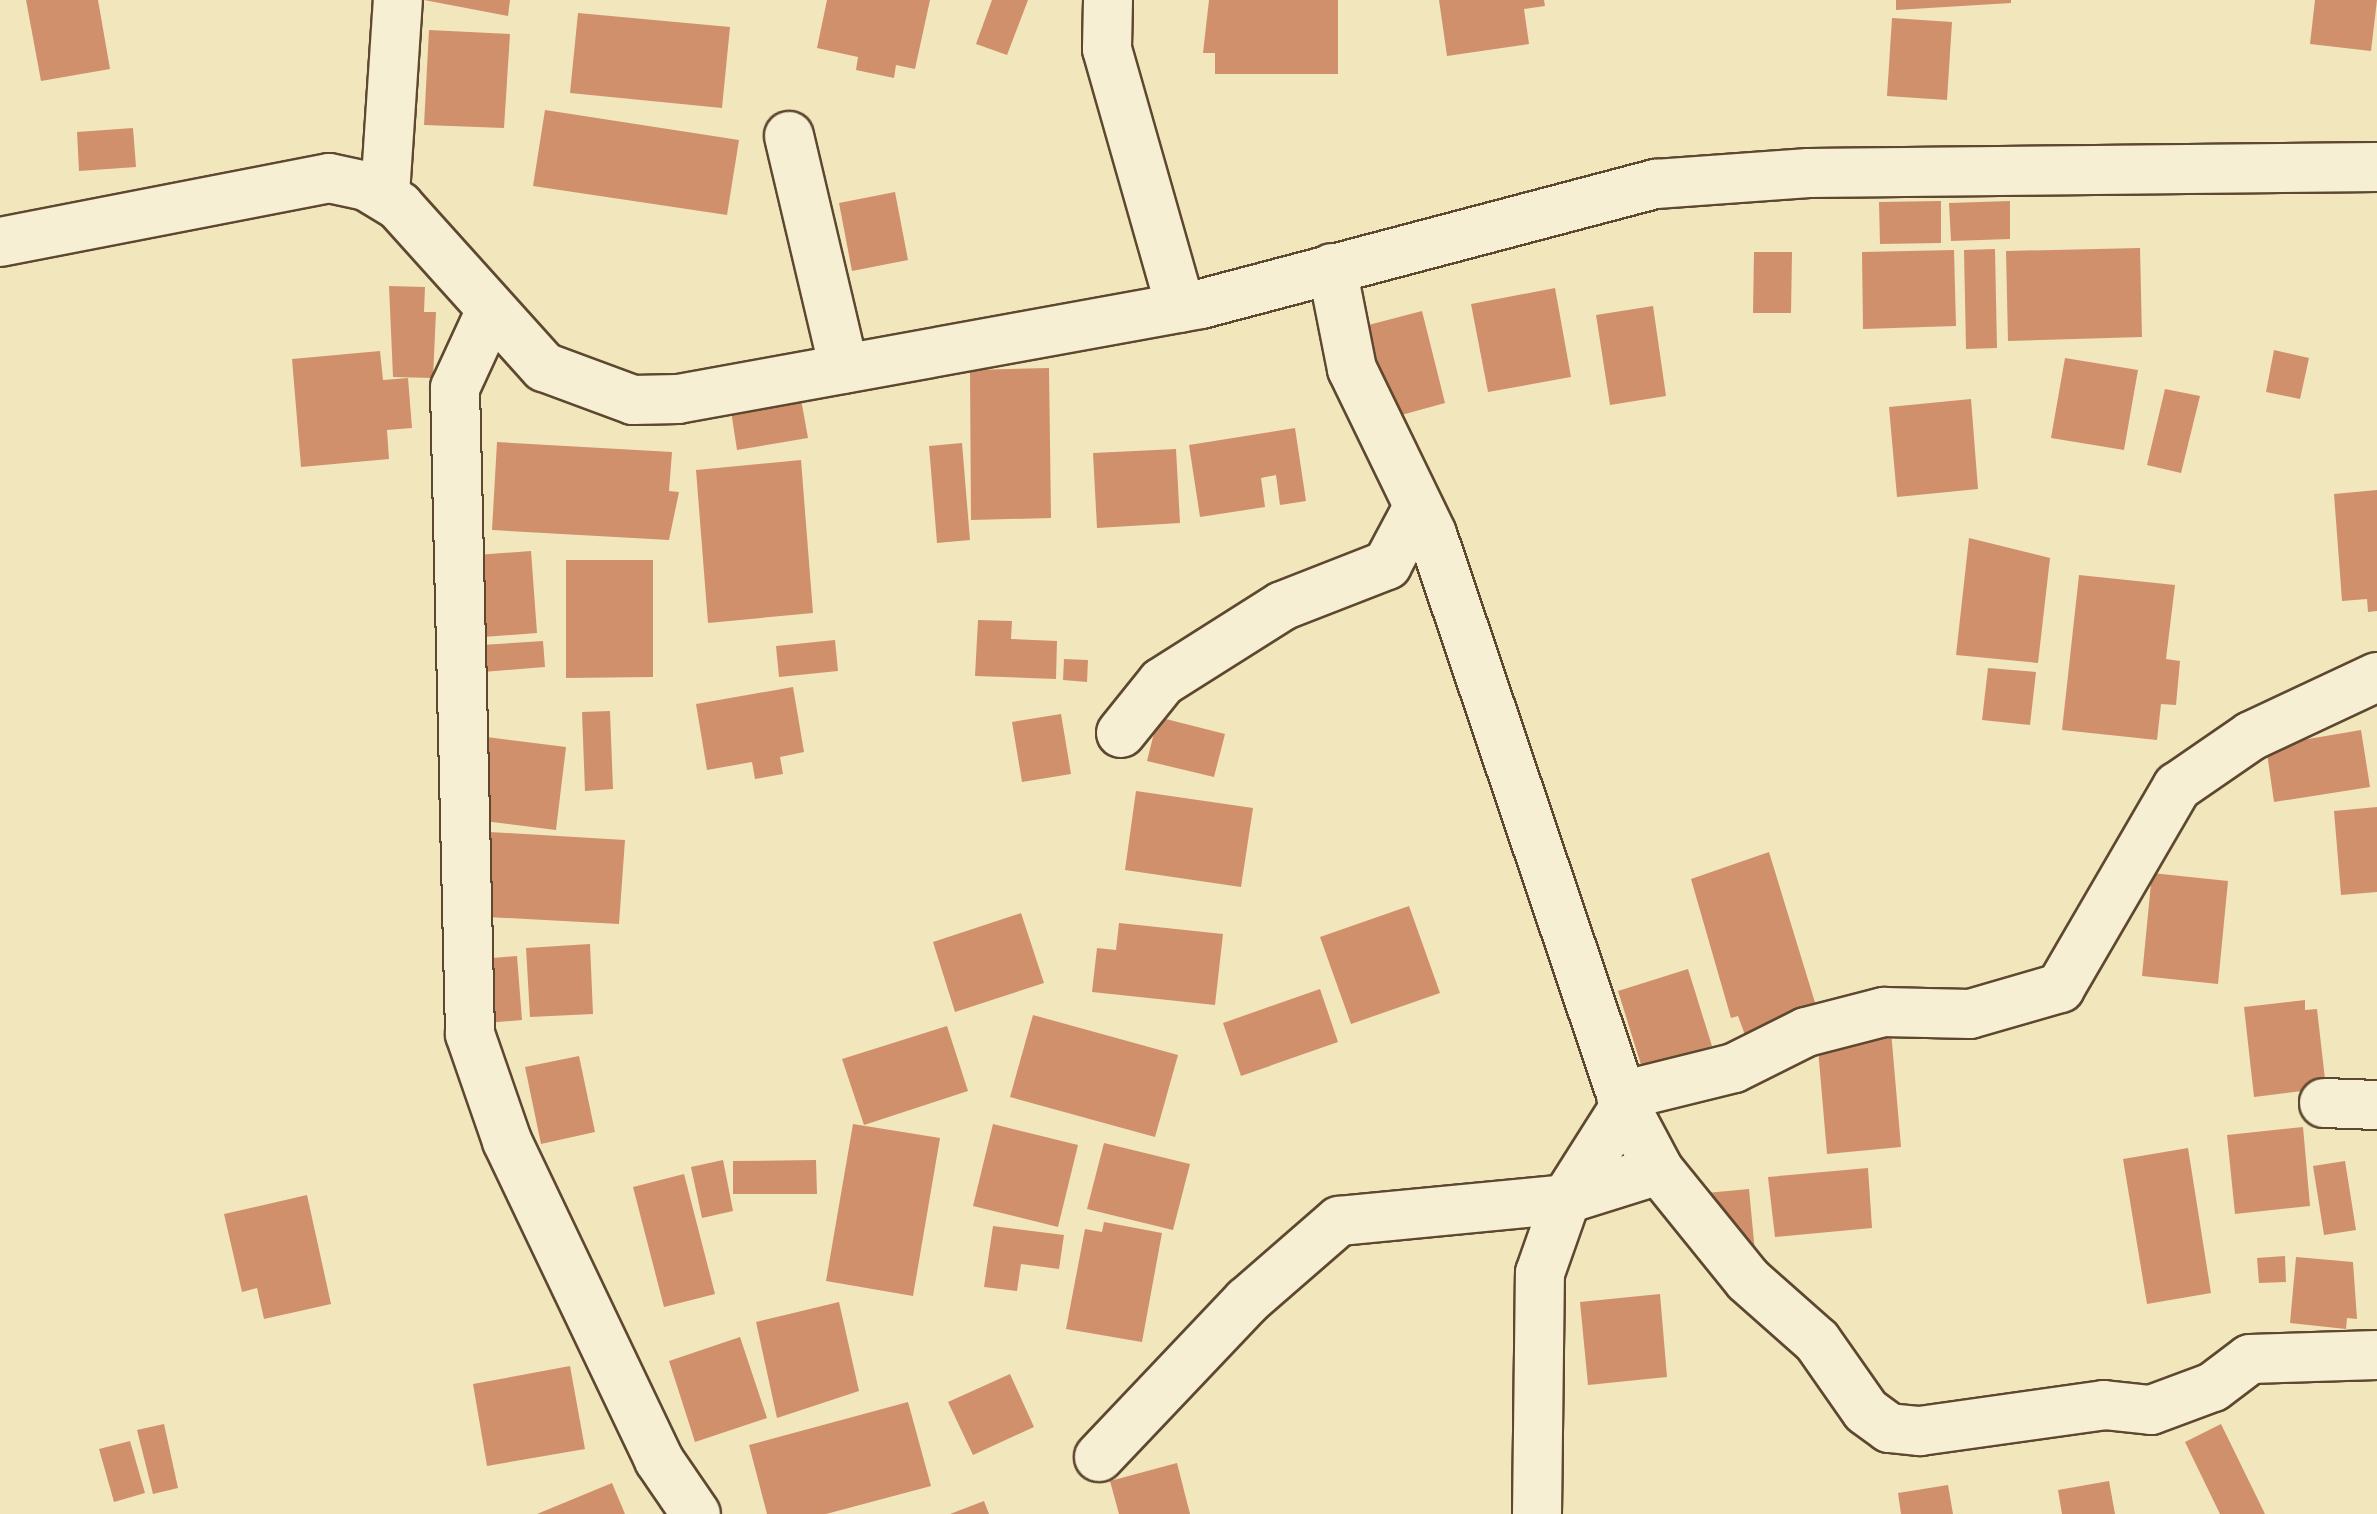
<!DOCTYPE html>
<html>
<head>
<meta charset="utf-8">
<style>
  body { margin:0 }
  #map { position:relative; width:2377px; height:1514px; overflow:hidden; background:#f2e6bd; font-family:"Old Standard TT",serif }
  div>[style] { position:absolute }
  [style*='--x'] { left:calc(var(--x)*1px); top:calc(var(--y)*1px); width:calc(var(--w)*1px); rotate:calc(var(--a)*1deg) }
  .building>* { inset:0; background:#d1906c }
  .roads { filter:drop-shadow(2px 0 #5e482f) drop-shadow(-2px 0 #5e482f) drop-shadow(0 2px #5e482f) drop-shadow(0 -2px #5e482f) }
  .minor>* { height:48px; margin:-24px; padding:0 24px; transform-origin:24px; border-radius:24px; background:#f7efd4 }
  span { translate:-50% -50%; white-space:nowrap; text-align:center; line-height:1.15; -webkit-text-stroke:8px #f7efd4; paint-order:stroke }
</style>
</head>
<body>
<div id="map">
  <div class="building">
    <i style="clip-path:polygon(26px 0,98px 0,110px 69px,41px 81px)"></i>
    <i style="clip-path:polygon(424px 0,510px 0,508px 16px)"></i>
    <i style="clip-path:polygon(827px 0,930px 0,915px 69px,896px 65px,894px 78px,856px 70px,858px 57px,817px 48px)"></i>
    <i style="clip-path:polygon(992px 0,1028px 0,1007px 55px,976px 44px)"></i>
    <i style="clip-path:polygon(1209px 0,1338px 0,1338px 74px,1215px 74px,1215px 53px,1203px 53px)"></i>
    <i style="clip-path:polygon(1439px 0,1544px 0,1545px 6px,1524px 9px,1529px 44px,1447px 56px)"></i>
    <i style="clip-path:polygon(1896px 0,2011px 0,2011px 3px,1896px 10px)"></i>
    <i style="clip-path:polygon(2315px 0,2377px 0,2371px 51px,2310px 44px)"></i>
    <i style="clip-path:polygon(578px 13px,730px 27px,722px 108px,570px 93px)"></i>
    <i style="clip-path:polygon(1892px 18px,1952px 22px,1947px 100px,1887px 96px)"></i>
    <i style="clip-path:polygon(429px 30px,510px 34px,504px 128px,424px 125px)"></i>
    <i style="clip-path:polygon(545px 110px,739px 140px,727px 215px,533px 186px)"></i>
    <i style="clip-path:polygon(133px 128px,136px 167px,79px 171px,77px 132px)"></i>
    <i style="clip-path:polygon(895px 192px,908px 260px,852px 271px,839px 203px)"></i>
    <i style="clip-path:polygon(1941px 201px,1941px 243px,1880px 244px,1879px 202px)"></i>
    <i style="clip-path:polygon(2010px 201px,2010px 239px,1951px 241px,1949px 203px)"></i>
    <i style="clip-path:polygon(2140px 248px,2142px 337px,2008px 341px,2006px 251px)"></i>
    <i style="clip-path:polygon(1995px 249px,1997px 348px,1966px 349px,1964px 250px)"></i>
    <i style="clip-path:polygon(1954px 250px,1956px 326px,1863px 329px,1862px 252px)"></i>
    <i style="clip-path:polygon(1754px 252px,1792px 252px,1791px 313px,1753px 313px)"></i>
    <i style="clip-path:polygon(389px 286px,425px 287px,424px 312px,436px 312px,433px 378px,393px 377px)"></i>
    <i style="clip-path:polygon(1555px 288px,1571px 377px,1488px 392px,1471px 304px)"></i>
    <i style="clip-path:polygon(1653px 306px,1666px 396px,1610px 405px,1596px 315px)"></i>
    <i style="clip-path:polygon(1422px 311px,1445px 403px,1376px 422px,1353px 329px)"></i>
    <i style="clip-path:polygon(2274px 350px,2309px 358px,2300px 399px,2266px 392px)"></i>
    <i style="clip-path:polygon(380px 351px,383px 380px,408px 378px,412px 428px,387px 430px,389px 459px,301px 467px,292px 359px)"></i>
    <i style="clip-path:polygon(2065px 358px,2138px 370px,2124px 450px,2051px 438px)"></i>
    <i style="clip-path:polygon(1049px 368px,1051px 518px,971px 520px,970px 370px)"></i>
    <i style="clip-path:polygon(2165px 389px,2200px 396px,2181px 473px,2147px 465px)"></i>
    <i style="clip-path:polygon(801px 399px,808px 438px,737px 450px,731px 411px)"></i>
    <i style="clip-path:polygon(1971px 399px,1978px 489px,1897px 497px,1889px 407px)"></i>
    <i style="clip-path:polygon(1295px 428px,1306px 501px,1280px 505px,1276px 475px,1261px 478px,1265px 507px,1200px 517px,1189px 445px)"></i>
    <i style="clip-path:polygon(497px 442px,672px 452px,669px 491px,679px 492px,669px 540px,492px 530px)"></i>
    <i style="clip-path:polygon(962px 443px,970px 540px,937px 543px,929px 446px)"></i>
    <i style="clip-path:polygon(1176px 449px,1180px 523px,1097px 528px,1093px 453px)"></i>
    <i style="clip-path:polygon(801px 460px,813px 613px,708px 623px,696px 470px)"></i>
    <i style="clip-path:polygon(2377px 490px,2377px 611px,2368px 612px,2367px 599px,2342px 601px,2334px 494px)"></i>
    <i style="clip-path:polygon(1969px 538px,2050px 558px,2038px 663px,1956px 655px)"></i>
    <i style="clip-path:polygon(531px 551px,537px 633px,469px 638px,476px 555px)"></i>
    <i style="clip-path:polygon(566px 560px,653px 560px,653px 677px,566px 678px)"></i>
    <i style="clip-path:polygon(2079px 575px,2175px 585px,2166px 659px,2180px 661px,2176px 705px,2161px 704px,2157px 740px,2062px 730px)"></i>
    <i style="clip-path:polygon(978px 620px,1012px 621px,1011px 639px,1057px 641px,1056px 679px,975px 676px)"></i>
    <i style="clip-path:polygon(835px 640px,838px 671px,779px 677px,776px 646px)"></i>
    <i style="clip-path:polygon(543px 641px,545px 667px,483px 672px,481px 645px)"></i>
    <i style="clip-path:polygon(1064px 659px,1088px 660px,1087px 682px,1063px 680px)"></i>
    <i style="clip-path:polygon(1988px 668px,2036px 672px,2030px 725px,1982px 720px)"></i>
    <i style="clip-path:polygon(793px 687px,804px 752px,780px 757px,783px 774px,755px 779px,752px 762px,707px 770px,696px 704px)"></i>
    <i style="clip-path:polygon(610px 711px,613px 789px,585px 791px,582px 712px)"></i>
    <i style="clip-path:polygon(1061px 714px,1071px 774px,1022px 782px,1012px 722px)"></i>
    <i style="clip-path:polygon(1158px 717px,1225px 734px,1214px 777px,1147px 761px)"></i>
    <i style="clip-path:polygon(2361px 730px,2370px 787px,2274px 802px,2266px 746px)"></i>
    <i style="clip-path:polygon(479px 736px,566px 747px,556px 830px,469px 819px)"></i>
    <i style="clip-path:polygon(1136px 791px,1253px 808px,1241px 887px,1125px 870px)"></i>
    <i style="clip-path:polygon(2377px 807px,2377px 892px,2341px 895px,2334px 811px)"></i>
    <i style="clip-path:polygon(474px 831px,625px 840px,619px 924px,468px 916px)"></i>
    <i style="clip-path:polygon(1769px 852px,1817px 1009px,1745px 1035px,1738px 1016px,1731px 1018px,1691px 879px)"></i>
    <i style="clip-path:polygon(2152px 873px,2228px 881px,2218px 984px,2142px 976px)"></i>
    <i style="clip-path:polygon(1409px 906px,1440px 993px,1351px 1024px,1320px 937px)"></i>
    <i style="clip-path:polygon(1021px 913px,1044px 983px,955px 1012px,933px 942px)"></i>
    <i style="clip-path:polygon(1119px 923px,1223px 934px,1215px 1005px,1092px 992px,1097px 948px,1116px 950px)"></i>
    <i style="clip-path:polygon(590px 944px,593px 1014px,530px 1017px,526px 948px)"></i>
    <i style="clip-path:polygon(517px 956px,522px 1020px,486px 1023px,480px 959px)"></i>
    <i style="clip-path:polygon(1688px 969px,1712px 1046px,1642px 1068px,1618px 991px)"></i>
    <i style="clip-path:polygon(1320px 989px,1338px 1042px,1241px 1076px,1223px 1023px)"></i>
    <i style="clip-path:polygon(2305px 1000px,2305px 1010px,2317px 1009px,2326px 1088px,2254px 1097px,2244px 1007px)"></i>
    <i style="clip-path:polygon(1033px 1015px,1178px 1055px,1155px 1137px,1010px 1097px)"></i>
    <i style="clip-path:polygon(947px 1026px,968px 1091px,864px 1125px,842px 1059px)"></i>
    <i style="clip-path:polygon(1891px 1031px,1901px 1147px,1827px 1154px,1817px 1037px)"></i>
    <i style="clip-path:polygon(579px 1056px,595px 1132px,541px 1144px,525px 1067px)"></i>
    <i style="clip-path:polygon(853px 1124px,940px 1138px,913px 1296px,826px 1281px)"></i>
    <i style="clip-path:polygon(993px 1124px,1078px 1145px,1058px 1227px,973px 1206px)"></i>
    <i style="clip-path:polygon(2303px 1127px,2310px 1206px,2235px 1214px,2227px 1135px)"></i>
    <i style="clip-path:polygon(1104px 1143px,1190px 1164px,1173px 1230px,1087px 1209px)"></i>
    <i style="clip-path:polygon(2188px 1148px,2211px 1293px,2147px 1304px,2123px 1159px)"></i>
    <i style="clip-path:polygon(723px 1160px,733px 1211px,702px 1218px,691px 1167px)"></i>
    <i style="clip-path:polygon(816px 1160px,817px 1194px,733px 1194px,733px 1161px)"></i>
    <i style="clip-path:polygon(2345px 1161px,2356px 1230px,2324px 1235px,2313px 1166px)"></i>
    <i style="clip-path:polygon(1868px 1168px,1872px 1228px,1775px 1237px,1768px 1177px)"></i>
    <i style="clip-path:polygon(684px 1174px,715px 1294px,664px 1307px,633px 1187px)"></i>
    <i style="clip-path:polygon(1749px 1189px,1756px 1263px,1706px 1193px)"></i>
    <i style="clip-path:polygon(307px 1195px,331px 1304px,264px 1319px,257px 1288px,242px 1292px,224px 1214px)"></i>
    <i style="clip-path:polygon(1104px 1222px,1162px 1233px,1142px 1342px,1066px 1329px,1085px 1229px,1102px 1232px)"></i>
    <i style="clip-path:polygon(993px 1226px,1064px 1235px,1059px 1269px,1021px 1264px,1017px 1291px,984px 1287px)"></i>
    <i style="clip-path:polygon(2285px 1256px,2286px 1282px,2259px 1283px,2257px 1258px)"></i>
    <i style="clip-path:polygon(2296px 1257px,2353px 1262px,2357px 1319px,2347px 1318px,2346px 1329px,2290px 1323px)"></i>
    <i style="clip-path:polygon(1660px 1294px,1667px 1377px,1588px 1385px,1580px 1302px)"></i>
    <i style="clip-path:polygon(839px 1302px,859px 1391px,777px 1418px,756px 1322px)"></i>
    <i style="clip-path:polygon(740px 1337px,767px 1418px,695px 1442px,669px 1361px)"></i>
    <i style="clip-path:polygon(570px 1366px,585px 1449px,487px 1466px,473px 1384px)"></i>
    <i style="clip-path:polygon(1010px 1374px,1034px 1427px,973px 1455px,948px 1402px)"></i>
    <i style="clip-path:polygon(908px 1402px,931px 1486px,826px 1514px,767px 1514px,749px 1445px)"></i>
    <i style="clip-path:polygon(164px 1424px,178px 1488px,153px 1494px,137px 1430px)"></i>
    <i style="clip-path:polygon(2221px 1424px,2265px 1514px,2220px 1514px,2185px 1442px)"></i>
    <i style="clip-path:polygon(130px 1441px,145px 1493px,114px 1502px,99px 1449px)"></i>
    <i style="clip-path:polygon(1177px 1463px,1190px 1514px,1119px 1514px,1110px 1481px)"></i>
    <i style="clip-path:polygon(2109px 1481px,2115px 1514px,2062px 1514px,2058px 1490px)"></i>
    <i style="clip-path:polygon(612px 1483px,625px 1514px,537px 1514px)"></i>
    <i style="clip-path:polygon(1948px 1485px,1953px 1514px,1901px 1514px,1898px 1493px)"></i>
    <i style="clip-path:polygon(984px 1501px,989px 1514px,950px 1514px)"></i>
  </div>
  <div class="roads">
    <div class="minor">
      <i style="--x:1108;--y:0;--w:49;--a:91.2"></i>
      <i style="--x:1107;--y:49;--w:269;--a:74.1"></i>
      <i style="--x:789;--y:136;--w:239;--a:76.7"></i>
      <i style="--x:385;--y:194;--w:194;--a:-86.2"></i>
      <i style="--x:0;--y:242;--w:335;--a:-11"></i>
      <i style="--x:329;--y:178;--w:38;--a:12"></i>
      <i style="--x:366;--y:186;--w:39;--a:31"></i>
      <i style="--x:399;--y:206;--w:217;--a:48"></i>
      <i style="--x:544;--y:367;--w:95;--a:20.3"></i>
      <i style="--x:633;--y:400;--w:45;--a:-1.3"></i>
      <i style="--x:678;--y:399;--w:532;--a:-10.3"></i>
      <i style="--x:1201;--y:304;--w:471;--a:-14.8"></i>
      <i style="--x:1656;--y:184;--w:153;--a:-4.1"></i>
      <i style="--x:1809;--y:173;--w:568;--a:-0.61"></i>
      <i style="--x:1332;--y:268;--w:103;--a:78.8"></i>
      <i style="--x:1352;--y:369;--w:183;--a:64.1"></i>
      <i style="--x:1432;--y:534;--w:604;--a:71.35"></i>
      <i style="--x:1625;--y:1106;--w:72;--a:62"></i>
      <i style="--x:1659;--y:1170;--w:141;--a:51"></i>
      <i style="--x:1748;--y:1280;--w:92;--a:41.5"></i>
      <i style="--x:1817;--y:1341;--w:85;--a:55"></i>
      <i style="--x:1866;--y:1411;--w:29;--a:36"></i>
      <i style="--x:1889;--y:1428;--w:31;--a:6"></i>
      <i style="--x:1920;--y:1431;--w:186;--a:-8"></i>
      <i style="--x:2104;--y:1405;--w:47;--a:6.1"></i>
      <i style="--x:2151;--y:1410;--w:66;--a:-20.4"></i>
      <i style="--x:2213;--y:1387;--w:46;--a:-37.1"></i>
      <i style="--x:2250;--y:1359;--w:127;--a:-1.8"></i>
      <i style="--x:490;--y:312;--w:84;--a:114.7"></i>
      <i style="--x:455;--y:388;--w:646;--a:88.67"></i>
      <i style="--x:470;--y:1034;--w:113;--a:70.9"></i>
      <i style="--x:507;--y:1141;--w:353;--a:64.5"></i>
      <i style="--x:659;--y:1460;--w:65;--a:55.6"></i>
      <i style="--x:1121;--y:733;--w:65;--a:-51.2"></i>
      <i style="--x:1162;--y:682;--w:142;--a:-32.3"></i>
      <i style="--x:1282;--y:606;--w:113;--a:-21.3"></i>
      <i style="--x:1387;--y:565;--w:66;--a:-61.9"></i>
      <i style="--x:1621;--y:1096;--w:116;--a:-13.9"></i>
      <i style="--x:1734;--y:1068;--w:80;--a:-26.6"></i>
      <i style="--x:1806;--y:1032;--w:81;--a:-14.4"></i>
      <i style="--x:1884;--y:1012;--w:86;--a:1.3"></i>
      <i style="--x:1970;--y:1014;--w:94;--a:-16.1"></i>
      <i style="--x:2060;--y:988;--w:233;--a:-59.8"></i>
      <i style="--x:2177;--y:787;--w:90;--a:-34.6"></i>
      <i style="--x:2251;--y:736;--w:139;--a:-25.1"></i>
      <i style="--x:2324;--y:1103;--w:53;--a:2.2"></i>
      <i style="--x:1099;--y:1457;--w:215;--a:-46.5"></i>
      <i style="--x:1247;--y:1301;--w:122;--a:-41"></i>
      <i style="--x:1339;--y:1221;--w:228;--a:-5.5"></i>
      <i style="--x:1566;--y:1199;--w:97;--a:-17.3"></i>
      <i style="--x:1537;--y:1514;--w:241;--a:-89.3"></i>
      <i style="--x:1540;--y:1273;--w:78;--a:-70.6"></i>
      <i style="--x:1566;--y:1199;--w:110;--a:-57.6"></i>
    </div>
  </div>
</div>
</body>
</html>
